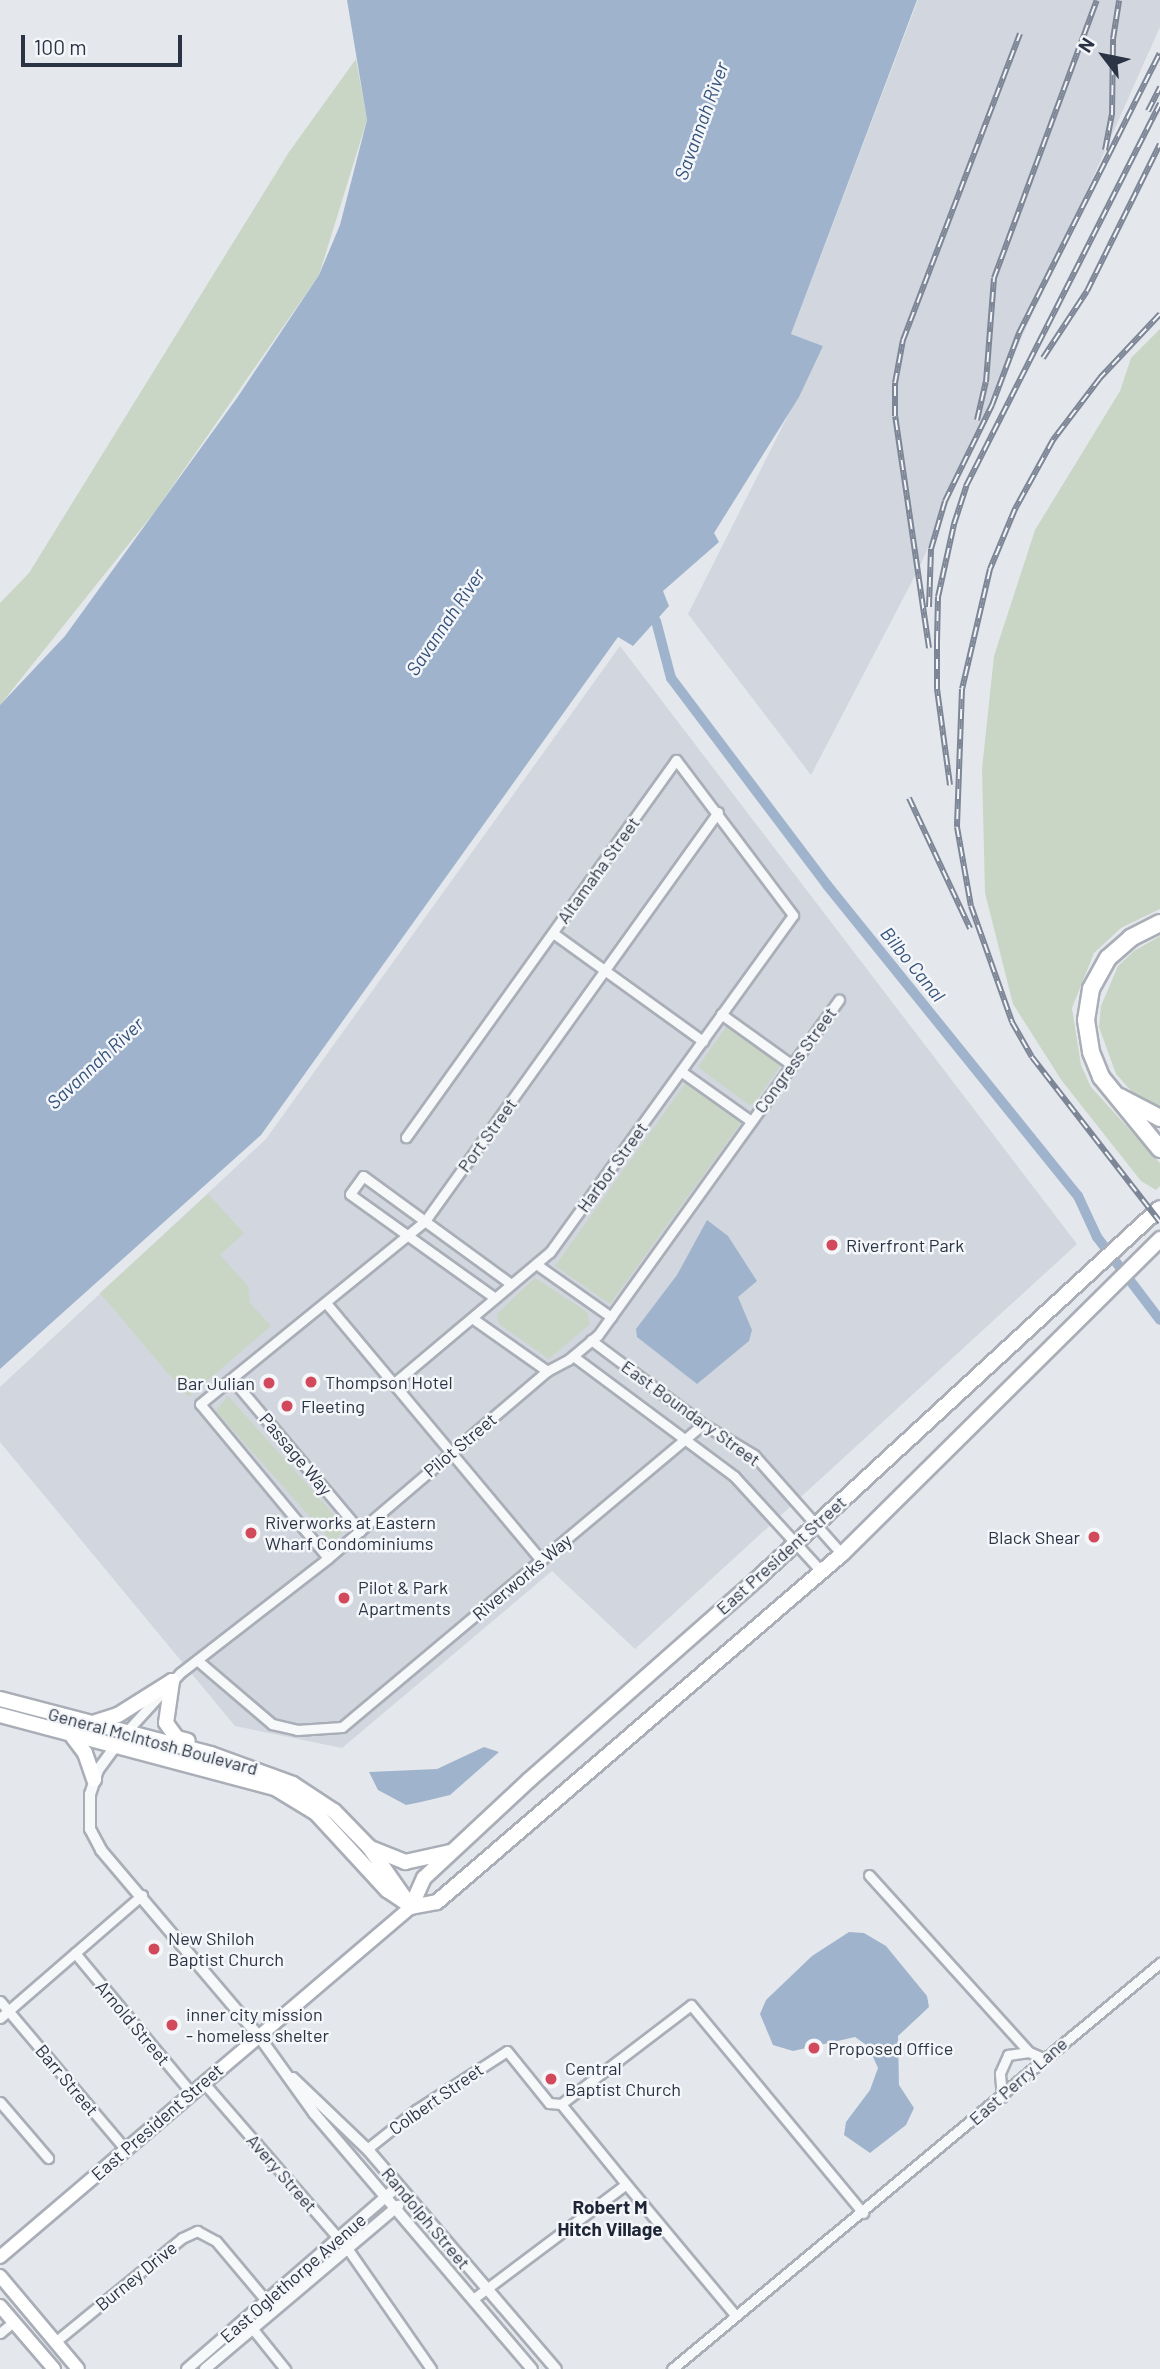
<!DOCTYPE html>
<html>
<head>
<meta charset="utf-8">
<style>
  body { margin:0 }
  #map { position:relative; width:1160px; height:2369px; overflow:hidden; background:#e4e7ec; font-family:Barlow,sans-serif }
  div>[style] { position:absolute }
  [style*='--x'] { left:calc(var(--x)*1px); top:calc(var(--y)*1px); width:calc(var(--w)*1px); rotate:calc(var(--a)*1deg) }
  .built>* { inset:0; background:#d2d6de }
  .green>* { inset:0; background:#c9d6c5 }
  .water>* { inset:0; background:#9fb4cc }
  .canal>* { height:10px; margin:-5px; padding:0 5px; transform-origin:5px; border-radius:5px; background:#9fb4cc }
  .roads { filter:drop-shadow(2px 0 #a9aeb7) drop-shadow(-2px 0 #a9aeb7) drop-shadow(0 2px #a9aeb7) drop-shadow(0 -2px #a9aeb7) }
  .minor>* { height:9px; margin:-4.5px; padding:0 4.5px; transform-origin:4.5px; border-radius:4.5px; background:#f7f8fa }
  .tertiary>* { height:10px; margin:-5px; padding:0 5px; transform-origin:5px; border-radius:5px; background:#f7f8fa }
  .secondary>* { height:12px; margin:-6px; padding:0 6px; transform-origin:6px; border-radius:6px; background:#fff }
  .primary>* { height:14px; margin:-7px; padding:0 7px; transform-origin:7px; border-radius:7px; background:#fff }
  .motorway>* { height:16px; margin:-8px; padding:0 8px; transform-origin:8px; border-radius:8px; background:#fff }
  .rail>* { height:6px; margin-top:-3px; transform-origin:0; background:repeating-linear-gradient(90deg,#f4f6f9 0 10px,#7d8696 0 20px); box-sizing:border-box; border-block:2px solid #7d8696 }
  .dots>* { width:19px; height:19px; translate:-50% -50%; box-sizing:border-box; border:4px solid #f4f6f9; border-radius:50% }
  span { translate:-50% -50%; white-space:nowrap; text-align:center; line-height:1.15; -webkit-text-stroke:5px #f4f6f9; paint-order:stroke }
  .street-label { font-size:18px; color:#2b3445 }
  .poi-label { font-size:18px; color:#2b3445 }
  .left { translate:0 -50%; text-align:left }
  .right { translate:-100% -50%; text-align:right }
  .water-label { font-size:19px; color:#34527a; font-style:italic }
  .neighbourhood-label { font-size:19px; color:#1d2536; font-weight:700 }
  .north { position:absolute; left:1069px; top:21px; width:70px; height:70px; -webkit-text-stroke:5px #f4f6f9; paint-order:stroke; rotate:302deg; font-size:19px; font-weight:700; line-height:28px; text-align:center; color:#2b3445 }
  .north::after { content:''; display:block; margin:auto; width:24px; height:32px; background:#2b3445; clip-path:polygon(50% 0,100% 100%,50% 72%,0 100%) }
  .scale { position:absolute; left:21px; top:35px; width:161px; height:32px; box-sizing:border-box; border:4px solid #2b3445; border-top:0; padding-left:9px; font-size:21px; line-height:24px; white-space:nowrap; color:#2b3445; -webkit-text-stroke:5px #f4f6f9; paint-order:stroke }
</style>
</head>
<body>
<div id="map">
  <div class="built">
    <i style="clip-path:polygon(918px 0,1160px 0,1160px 27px,919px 568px,811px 775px,688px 614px,823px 346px,791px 334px)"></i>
    <i style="clip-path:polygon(620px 646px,1077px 1244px,635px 1649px,552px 1571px,342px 1748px,235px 1726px,0 1442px,0 1387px,266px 1139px)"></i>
  </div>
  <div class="green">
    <i style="clip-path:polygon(356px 59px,367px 120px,319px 275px,156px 510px,0 705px,0 603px,29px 573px,289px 152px)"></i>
    <i style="clip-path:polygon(1160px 329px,1160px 909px,1121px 928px,1094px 953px,1072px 1008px,1081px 1065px,1091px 1087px,1160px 1163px,1160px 1186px,1156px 1190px,1141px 1181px,1062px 1081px,1013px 1004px,985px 893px,982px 769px,994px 656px,1035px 530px,1120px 391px,1131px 358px)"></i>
    <i style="clip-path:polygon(1160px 936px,1160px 1107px,1133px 1093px,1116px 1074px,1099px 1027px,1101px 1006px,1118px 966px,1134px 951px)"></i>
    <i style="clip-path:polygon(727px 1026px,781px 1065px,754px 1104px,749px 1105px,698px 1067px)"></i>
    <i style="clip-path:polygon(687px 1081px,741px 1123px,610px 1304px,555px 1266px)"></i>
    <i style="clip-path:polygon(208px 1194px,244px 1233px,220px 1255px,248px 1286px,250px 1303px,271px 1326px,188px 1397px,100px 1293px)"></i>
    <i style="clip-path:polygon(535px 1278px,587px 1312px,590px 1324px,549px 1359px,499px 1324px,497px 1314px)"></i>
    <i style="clip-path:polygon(228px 1396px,346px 1528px,333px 1543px,216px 1411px)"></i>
  </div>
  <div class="water">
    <i style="clip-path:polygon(347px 0,917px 0,791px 334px,823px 346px,799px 397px,714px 533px,719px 542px,663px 591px,669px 606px,633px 646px,618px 637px,261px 1135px,0 1369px,0 705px,65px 636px,237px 398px,319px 275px,340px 225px,367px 120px)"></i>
    <i style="clip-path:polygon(707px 1220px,728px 1236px,757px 1281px,738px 1297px,752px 1330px,749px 1341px,697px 1384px,637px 1337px,636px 1329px,677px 1275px)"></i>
    <i style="clip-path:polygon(484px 1747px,499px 1752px,450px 1795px,421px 1802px,406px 1805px,378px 1790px,369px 1772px,437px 1769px)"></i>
    <i style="clip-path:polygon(849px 1932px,864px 1933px,886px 1946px,927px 1996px,929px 2007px,898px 2036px,899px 2085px,914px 2108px,906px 2125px,870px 2153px,844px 2135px,846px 2122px,870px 2090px,878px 2068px,868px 2046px,855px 2037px,793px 2051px,773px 2045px,760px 2014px,766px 2000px,812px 1956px)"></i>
  </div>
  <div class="canal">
    <i style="--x:656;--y:621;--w:59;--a:75.3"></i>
    <i style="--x:671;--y:678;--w:259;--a:53"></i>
    <i style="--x:827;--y:885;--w:400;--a:51.1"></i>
    <i style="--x:1078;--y:1196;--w:45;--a:65.1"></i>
    <i style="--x:1097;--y:1237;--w:104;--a:52.8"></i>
  </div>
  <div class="roads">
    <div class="minor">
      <i style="--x:553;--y:933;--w:185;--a:35.8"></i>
      <i style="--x:721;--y:1014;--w:87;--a:35.7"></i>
      <i style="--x:682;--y:1072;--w:85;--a:35.4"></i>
      <i style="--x:536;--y:1264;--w:92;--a:35.2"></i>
      <i style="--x:495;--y:1298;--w:178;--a:-144.4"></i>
      <i style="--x:350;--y:1194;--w:22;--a:-54"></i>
      <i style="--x:363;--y:1176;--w:183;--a:36.1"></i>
      <i style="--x:326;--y:1303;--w:335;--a:50.1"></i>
      <i style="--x:472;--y:1318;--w:92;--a:35.2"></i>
      <i style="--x:591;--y:1340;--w:140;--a:36.9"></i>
      <i style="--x:703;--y:1424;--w:60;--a:31.3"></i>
      <i style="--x:754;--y:1455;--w:132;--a:48.4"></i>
      <i style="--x:573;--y:1356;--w:201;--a:36.7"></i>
      <i style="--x:734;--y:1476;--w:129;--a:47.5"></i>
      <i style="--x:232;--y:1379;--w:199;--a:49.9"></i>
      <i style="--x:393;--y:1384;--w:205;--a:-40.1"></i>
      <i style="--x:550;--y:1252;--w:415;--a:-54.2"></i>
      <i style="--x:793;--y:915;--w:194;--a:-127"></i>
      <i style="--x:676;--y:760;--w:464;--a:125.6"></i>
      <i style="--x:328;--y:1558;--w:200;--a:-129.7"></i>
      <i style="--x:200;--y:1404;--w:290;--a:-39.1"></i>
      <i style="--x:425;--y:1221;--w:503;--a:-54.38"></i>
      <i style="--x:197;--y:1660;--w:99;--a:40.5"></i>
      <i style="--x:272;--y:1724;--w:26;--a:13"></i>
      <i style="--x:297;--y:1730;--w:45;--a:-3.8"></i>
      <i style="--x:342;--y:1727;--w:471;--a:-40"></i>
      <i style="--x:126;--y:1732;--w:80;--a:-47.5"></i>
      <i style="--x:180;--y:1673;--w:187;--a:-37.8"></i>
      <i style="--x:328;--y:1558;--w:288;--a:-40.5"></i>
      <i style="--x:547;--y:1371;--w:24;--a:-28"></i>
      <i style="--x:568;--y:1360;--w:39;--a:-40"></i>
      <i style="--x:598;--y:1335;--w:413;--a:-54.3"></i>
      <i style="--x:869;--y:1875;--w:239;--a:47.9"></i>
      <i style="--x:75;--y:1953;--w:181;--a:50.2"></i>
      <i style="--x:0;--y:2001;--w:195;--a:49.8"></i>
      <i style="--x:0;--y:2018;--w:188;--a:-40.9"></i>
      <i style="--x:203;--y:2082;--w:220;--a:49.1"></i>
      <i style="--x:347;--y:2248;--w:147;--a:55.2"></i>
      <i style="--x:1002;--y:2097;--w:24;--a:-95"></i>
      <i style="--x:1000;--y:2073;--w:20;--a:-66"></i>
      <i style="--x:1008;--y:2055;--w:21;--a:-8"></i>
      <i style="--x:1029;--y:2052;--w:15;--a:23"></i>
      <i style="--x:0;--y:2102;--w:74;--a:49.4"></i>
      <i style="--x:561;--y:2104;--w:163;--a:-37.3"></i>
      <i style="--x:691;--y:2005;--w:270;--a:50.4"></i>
      <i style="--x:367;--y:2149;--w:63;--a:-38.5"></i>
      <i style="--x:416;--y:2110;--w:108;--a:-33"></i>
      <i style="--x:507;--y:2051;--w:67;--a:51.1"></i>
      <i style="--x:549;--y:2103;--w:12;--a:5"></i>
      <i style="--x:561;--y:2104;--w:103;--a:50.9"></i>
      <i style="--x:473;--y:2299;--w:191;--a:-36.9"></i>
      <i style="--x:626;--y:2184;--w:170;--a:50.2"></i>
      <i style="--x:252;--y:2328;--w:53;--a:51.2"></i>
      <i style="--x:0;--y:2333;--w:17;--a:-40"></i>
      <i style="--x:55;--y:2342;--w:164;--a:-39.3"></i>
      <i style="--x:182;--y:2238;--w:17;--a:-25"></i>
      <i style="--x:197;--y:2231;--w:21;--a:28"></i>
      <i style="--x:216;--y:2241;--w:90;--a:50"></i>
      <i style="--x:672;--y:2369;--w:635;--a:-39.76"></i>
    </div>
    <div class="tertiary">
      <i style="--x:126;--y:1732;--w:47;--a:126.4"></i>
      <i style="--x:98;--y:1770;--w:25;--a:108"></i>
      <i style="--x:90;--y:1794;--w:35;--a:90"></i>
      <i style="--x:90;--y:1829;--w:24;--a:62"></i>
      <i style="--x:101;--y:1850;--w:243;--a:49.7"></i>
      <i style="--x:258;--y:2035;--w:96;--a:54.3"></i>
      <i style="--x:314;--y:2113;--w:336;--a:49.6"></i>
      <i style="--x:293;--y:2078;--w:105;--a:43.8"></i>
      <i style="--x:369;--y:2151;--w:287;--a:49.4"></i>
      <i style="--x:187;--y:2369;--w:279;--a:-40.9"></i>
      <i style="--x:205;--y:2369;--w:253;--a:-40.2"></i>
    </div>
    <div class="secondary">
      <i style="--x:0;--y:2257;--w:540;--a:-40.42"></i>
      <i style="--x:0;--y:2276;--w:121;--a:50"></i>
      <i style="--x:0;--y:2306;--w:83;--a:49.4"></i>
    </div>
    <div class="primary">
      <i style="--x:172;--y:1681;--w:42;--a:98.1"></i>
      <i style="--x:166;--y:1723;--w:19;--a:54"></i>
      <i style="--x:177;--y:1738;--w:11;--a:15"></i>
      <i style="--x:0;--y:1699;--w:218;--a:14.6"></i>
      <i style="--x:211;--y:1754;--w:87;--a:20.1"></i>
      <i style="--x:293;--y:1784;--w:49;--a:33.4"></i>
      <i style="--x:334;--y:1811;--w:50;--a:45.8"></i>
      <i style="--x:369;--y:1847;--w:73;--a:55"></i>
      <i style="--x:0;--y:1715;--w:285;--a:14.9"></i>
      <i style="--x:275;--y:1788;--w:48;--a:31.4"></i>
      <i style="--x:316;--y:1813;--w:105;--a:47.3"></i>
      <i style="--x:387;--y:1890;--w:22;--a:34"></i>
      <i style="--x:96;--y:1722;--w:23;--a:-18"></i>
      <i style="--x:118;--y:1715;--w:64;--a:-32.2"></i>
      <i style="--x:70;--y:1733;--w:25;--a:53"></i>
      <i style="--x:85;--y:1753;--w:28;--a:71"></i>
      <i style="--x:373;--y:1849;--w:35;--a:22"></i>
      <i style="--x:405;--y:1862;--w:46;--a:-12.5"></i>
      <i style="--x:411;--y:1907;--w:32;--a:-66"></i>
      <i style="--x:424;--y:1878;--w:144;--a:-43"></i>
      <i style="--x:529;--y:1780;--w:305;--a:-41.4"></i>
      <i style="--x:758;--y:1578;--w:546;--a:-42.63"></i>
      <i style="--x:411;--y:1907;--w:26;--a:-11"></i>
      <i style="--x:437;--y:1902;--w:534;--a:-40.67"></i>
      <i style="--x:842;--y:1554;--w:448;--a:-44.7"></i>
    </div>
    <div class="motorway">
      <i style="--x:1160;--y:923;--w:33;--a:153"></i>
      <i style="--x:1131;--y:938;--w:30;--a:139"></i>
      <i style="--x:1108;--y:958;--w:35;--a:119"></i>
      <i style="--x:1091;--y:989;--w:31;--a:99"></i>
      <i style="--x:1086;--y:1020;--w:32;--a:81"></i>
      <i style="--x:1091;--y:1052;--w:27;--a:68"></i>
      <i style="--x:1101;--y:1077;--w:93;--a:50.7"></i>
      <i style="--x:1120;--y:1097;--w:45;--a:27.7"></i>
    </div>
  </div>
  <div class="rail">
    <i style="--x:1148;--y:111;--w:27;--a:-63"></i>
    <i style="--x:1105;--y:150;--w:36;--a:-79"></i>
    <i style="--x:1112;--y:115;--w:76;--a:-89.2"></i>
    <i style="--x:1113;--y:39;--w:39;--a:-81"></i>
    <i style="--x:1160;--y:314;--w:88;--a:133.2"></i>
    <i style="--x:1100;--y:378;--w:78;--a:127.2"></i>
    <i style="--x:1053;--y:440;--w:79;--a:118.8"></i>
    <i style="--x:1015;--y:509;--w:65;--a:112.6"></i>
    <i style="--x:990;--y:569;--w:123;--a:103.1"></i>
    <i style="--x:962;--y:689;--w:138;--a:92.1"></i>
    <i style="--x:957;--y:827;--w:80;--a:80"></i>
    <i style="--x:971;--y:906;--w:123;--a:70.5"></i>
    <i style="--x:1012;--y:1022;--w:40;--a:60.3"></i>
    <i style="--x:1032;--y:1057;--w:209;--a:52.2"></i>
    <i style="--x:1043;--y:358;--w:80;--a:-56.7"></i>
    <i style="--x:1087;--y:291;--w:164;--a:-63.6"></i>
    <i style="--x:977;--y:420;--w:39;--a:-77"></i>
    <i style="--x:986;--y:382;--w:104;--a:-85.6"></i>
    <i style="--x:994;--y:278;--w:296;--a:-69.7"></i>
    <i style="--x:929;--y:607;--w:58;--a:-88"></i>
    <i style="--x:931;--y:549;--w:50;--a:-73.7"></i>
    <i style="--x:945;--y:501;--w:107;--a:-63.9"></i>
    <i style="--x:992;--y:405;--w:77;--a:-69.4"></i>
    <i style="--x:1019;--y:333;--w:313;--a:-63.3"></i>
    <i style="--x:929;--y:648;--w:234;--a:-98.3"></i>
    <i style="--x:895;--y:416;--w:33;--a:-90"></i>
    <i style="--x:895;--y:383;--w:44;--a:-79.5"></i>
    <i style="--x:903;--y:340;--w:328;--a:-69.1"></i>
    <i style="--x:950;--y:785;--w:97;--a:-97.7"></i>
    <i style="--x:937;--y:689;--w:48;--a:-90"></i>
    <i style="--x:937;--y:641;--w:44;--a:-88.7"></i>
    <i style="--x:938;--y:597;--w:75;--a:-77.6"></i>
    <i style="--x:954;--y:524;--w:40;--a:-72"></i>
    <i style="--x:966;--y:486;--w:429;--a:-63.1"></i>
    <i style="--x:909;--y:798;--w:144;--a:64.9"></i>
  </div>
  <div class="dots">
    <i style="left:832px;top:1245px;background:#d1495b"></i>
    <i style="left:311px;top:1382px;background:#d1495b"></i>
    <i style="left:269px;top:1383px;background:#d1495b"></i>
    <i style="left:287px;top:1406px;background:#d1495b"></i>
    <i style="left:251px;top:1533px;background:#d1495b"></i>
    <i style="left:1094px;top:1537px;background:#d1495b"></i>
    <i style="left:344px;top:1598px;background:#d1495b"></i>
    <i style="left:154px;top:1949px;background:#d1495b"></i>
    <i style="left:172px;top:2025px;background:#d1495b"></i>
    <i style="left:814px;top:2048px;background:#d1495b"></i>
    <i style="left:551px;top:2079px;background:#d1495b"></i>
  </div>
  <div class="street-label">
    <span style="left:598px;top:870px;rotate:-54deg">Altamaha Street</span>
    <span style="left:795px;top:1060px;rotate:-54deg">Congress Street</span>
    <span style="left:487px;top:1135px;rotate:-54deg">Port Street</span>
    <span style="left:612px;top:1167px;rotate:-54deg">Harbor Street</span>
    <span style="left:691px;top:1413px;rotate:36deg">East Boundary Street</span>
    <span style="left:460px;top:1445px;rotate:-40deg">Pilot Street</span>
    <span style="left:296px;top:1454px;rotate:50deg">Passage Way</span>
    <span style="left:781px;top:1555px;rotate:-42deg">East President Street</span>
    <span style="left:522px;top:1577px;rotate:-40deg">Riverworks Way</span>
    <span style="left:153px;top:1741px;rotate:15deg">General McIntosh Boulevard</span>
    <span style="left:133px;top:2023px;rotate:50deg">Arnold Street</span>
    <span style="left:67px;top:2080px;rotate:50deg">Barr Street</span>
    <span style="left:1018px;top:2081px;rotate:-41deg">East Perry Lane</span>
    <span style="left:436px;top:2099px;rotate:-35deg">Colbert Street</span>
    <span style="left:157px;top:2122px;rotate:-41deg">East President Street</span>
    <span style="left:282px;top:2173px;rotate:49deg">Avery Street</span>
    <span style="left:426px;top:2218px;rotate:50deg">Randolph Street</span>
    <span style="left:136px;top:2276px;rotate:-39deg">Burney Drive</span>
    <span style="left:293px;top:2278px;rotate:-41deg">East Oglethorpe Avenue</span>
  </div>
  <div class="poi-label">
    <span class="left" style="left:846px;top:1245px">Riverfront Park</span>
    <span class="left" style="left:325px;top:1382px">Thompson Hotel</span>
    <span class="right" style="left:255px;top:1383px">Bar Julian</span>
    <span class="left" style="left:301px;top:1406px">Fleeting</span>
    <span class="left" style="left:265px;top:1533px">Riverworks at Eastern<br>Wharf Condominiums</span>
    <span class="right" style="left:1080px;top:1537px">Black Shear</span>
    <span class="left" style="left:358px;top:1598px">Pilot &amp; Park<br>Apartments</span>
    <span class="left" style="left:168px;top:1949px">New Shiloh<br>Baptist Church</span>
    <span class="left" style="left:186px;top:2025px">inner city mission<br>- homeless shelter</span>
    <span class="left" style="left:828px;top:2048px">Proposed Office</span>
    <span class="left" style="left:565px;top:2079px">Central<br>Baptist Church</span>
  </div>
  <div class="water-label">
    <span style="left:701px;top:121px;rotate:-70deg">Savannah River</span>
    <span style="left:445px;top:622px;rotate:-56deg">Savannah River</span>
    <span style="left:913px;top:964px;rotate:51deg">Bilbo Canal</span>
    <span style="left:95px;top:1063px;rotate:-43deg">Savannah River</span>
  </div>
  <div class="neighbourhood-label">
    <span style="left:610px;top:2218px">Robert M<br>Hitch Village</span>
  </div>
  <div class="north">N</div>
  <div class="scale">100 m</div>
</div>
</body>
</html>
